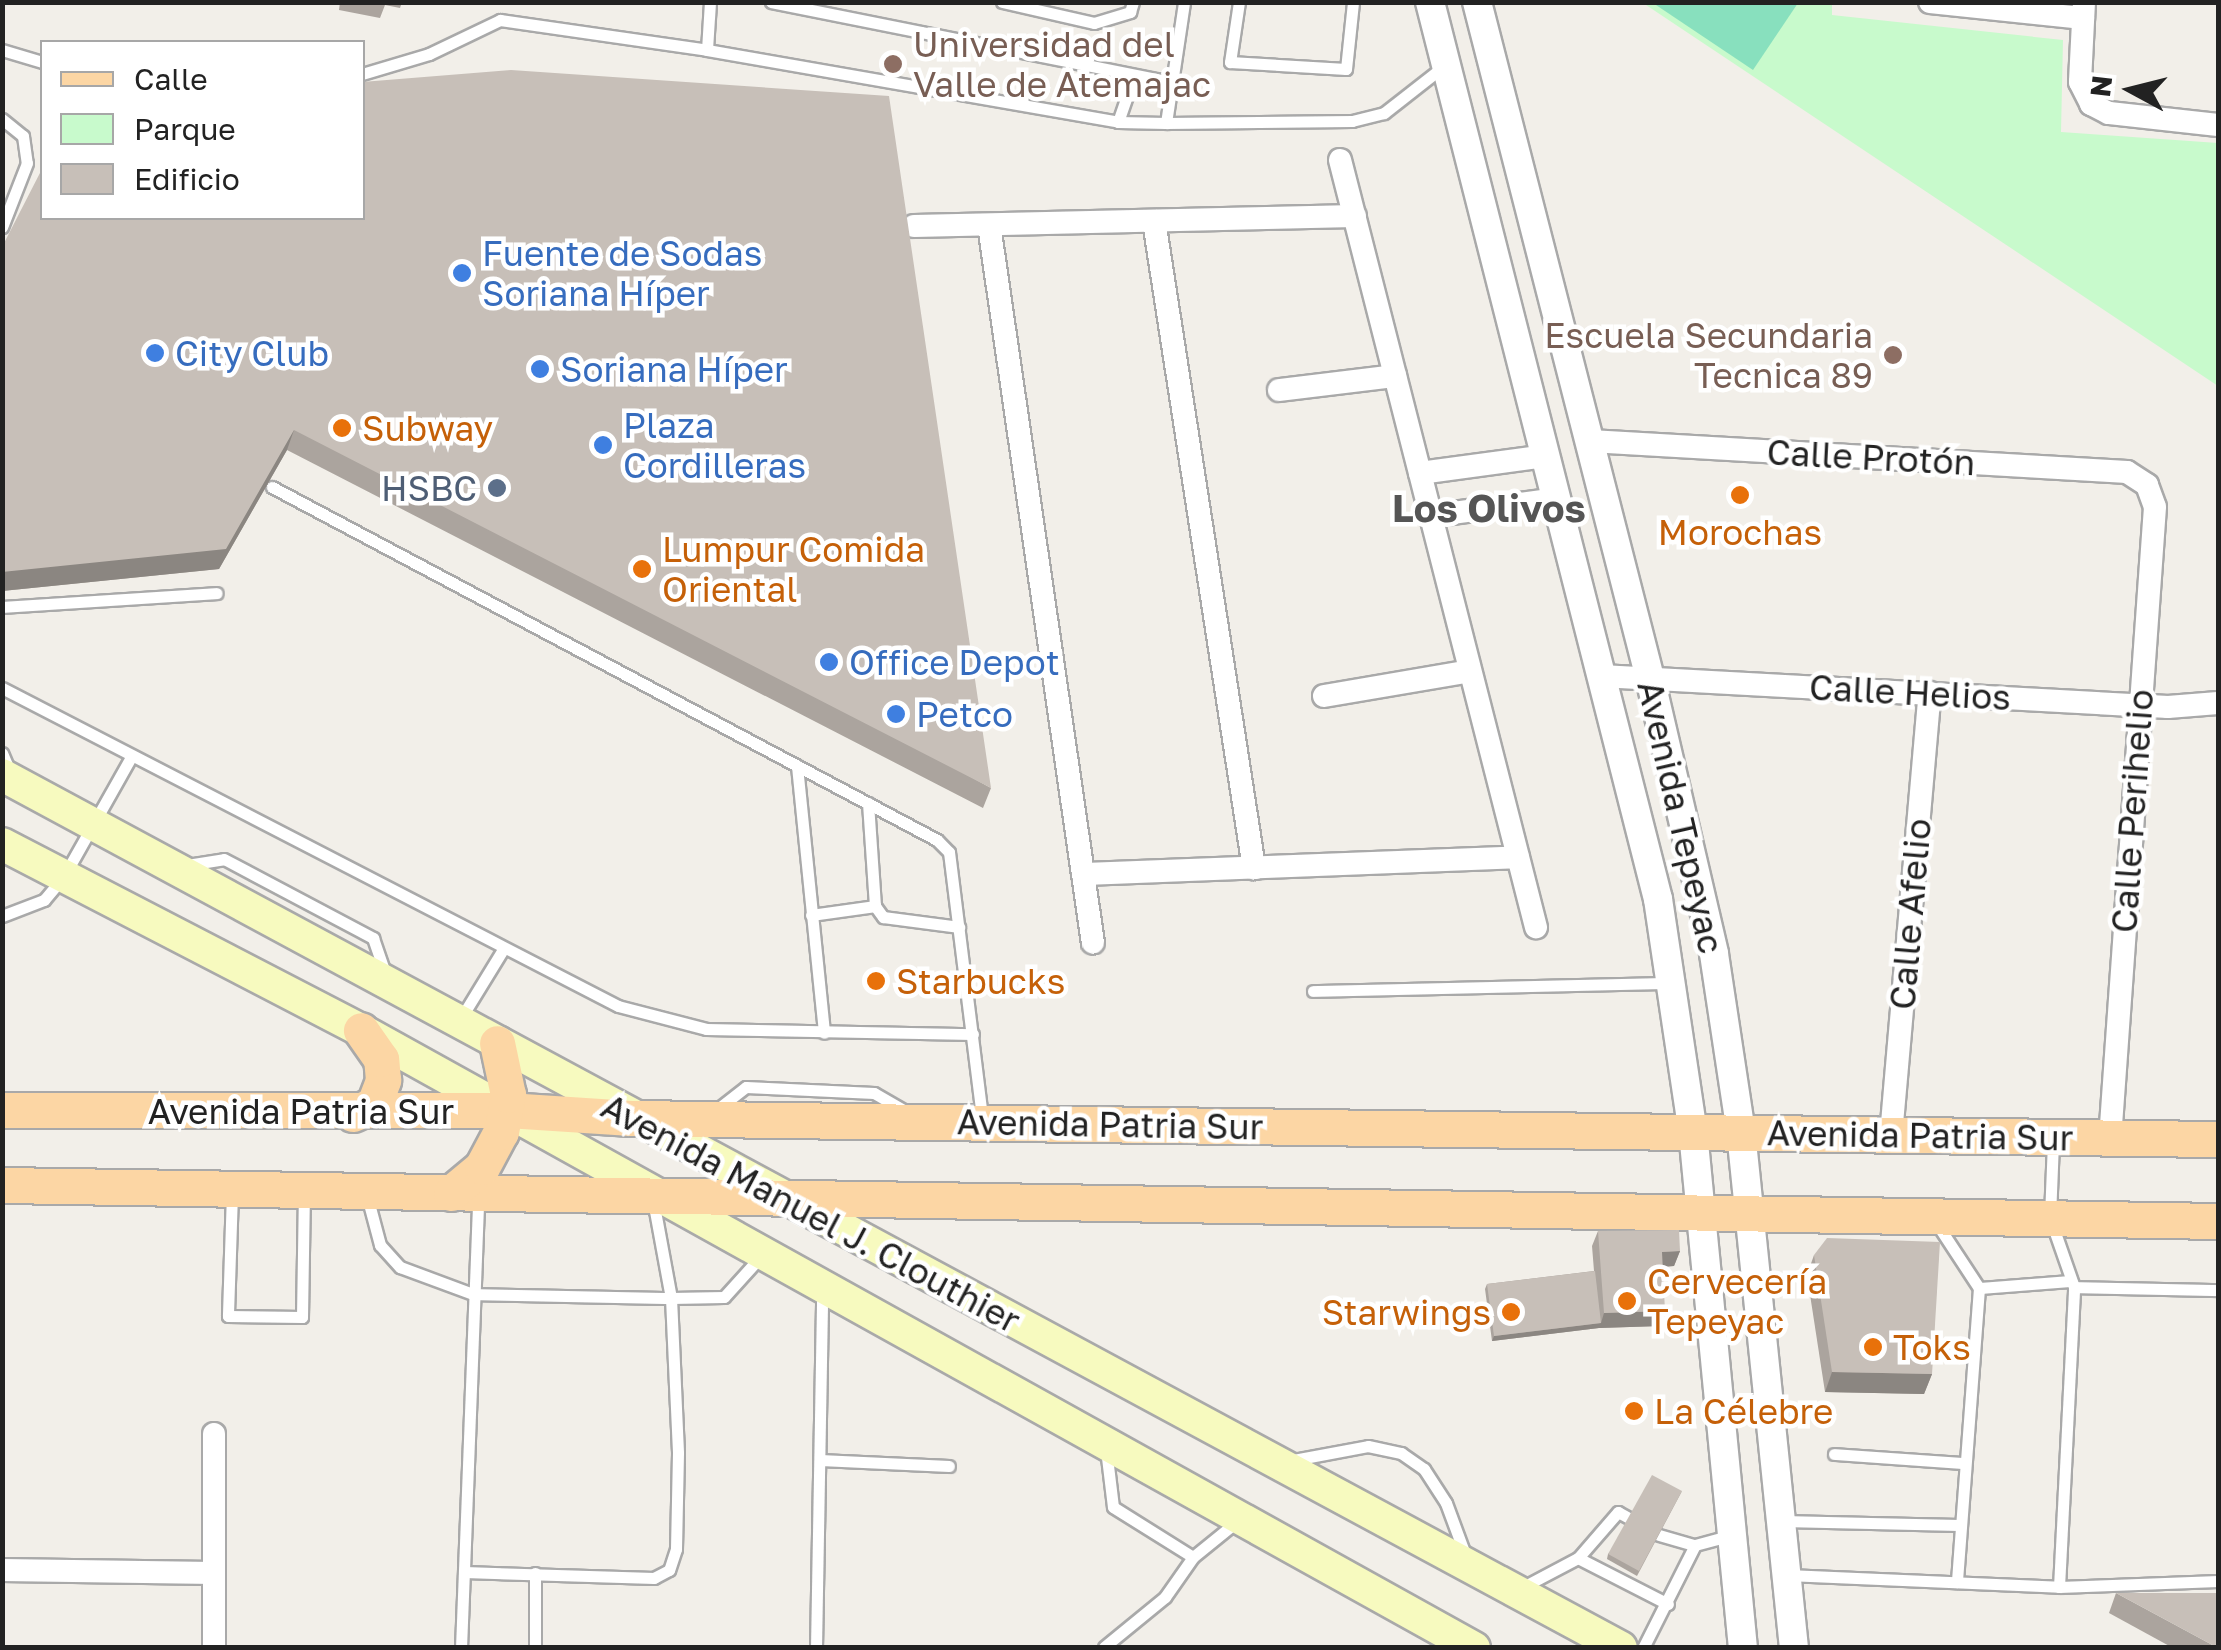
<!DOCTYPE html>
<html>
<head>
<meta charset="utf-8">
<style>
  body { margin:0 }
  #map { position:relative; width:2221px; height:1650px; overflow:hidden; background:#f2efe9; font-family:"Golos Text",sans-serif }
  div>[style] { position:absolute }
  [style*='--x'] { left:calc(var(--x)*1px); top:calc(var(--y)*1px); width:calc(var(--w)*1px); rotate:calc(var(--a)*1deg) }
  .park>* { inset:0; background:#c8facc }
  .pitch>* { inset:0; background:#88e0be }
  .roads { filter:drop-shadow(2px 0 #a9a9a9) drop-shadow(-2px 0 #a9a9a9) drop-shadow(0 2px #a9a9a9) drop-shadow(0 -2px #a9a9a9) }
  .service>* { height:11px; margin:-5.5px; padding:0 5.5px; transform-origin:5.5px; border-radius:5.5px; background:#fff }
  .minor>* { height:22px; margin:-11px; padding:0 11px; transform-origin:11px; border-radius:11px; background:#fff }
  .tertiary>* { height:28px; margin:-14px; padding:0 14px; transform-origin:14px; border-radius:14px; background:#fff }
  .secondary>* { height:32px; margin:-16px; padding:0 16px; transform-origin:16px; border-radius:16px; background:#f7fabf }
  .primary>* { height:35px; margin:-17.5px; padding:0 17.5px; transform-origin:17.5px; border-radius:17.5px; background:#fcd6a4 }
  .wall>* { inset:0; background:#aba49e }
  .shaded-wall>* { inset:0; background:#8b8681 }
  .building>* { inset:0; background:#c7bfb8 }
  .dots>* { width:28px; height:28px; translate:-50% -50%; box-sizing:border-box; border:5px solid #fff; border-radius:50% }
  span { translate:-50% -50%; white-space:nowrap; text-align:center; line-height:1.15; -webkit-text-stroke:9px #fff; paint-order:stroke }
  .education-label { font-size:35px; color:#785e54 }
  .left { translate:0 -50%; text-align:left }
  .right { translate:-100% -50%; text-align:right }
  .shop-label { font-size:35px; color:#366cbe }
  .food-label { font-size:35px; color:#c56008 }
  .street-label { font-size:35px; color:#222 }
  .service-label { font-size:35px; color:#4e5e75 }
  .neighbourhood-label { font-size:38px; color:#555; font-weight:700 }
  .frame { position:absolute; inset:0; border:5px solid #222; pointer-events:none }
  .legend { position:absolute; left:40px; top:40px; width:325px; height:180px; box-sizing:border-box; background:#fff; border:2px solid #a7a7a7; margin:0; padding:12px 18px; list-style:none; font-size:30px; color:#222 }
  .legend li { display:flex; align-items:center; gap:20px; height:50px }
  .legend b { width:50px; border:2px solid #a7a7a7 }
  .north { position:absolute; left:2081px; top:40px; width:100px; height:100px; -webkit-text-stroke:8px #fff; paint-order:stroke; rotate:277deg; font-size:28px; font-weight:700; line-height:40px; text-align:center; color:#222 }
  .north::after { content:''; display:block; margin:auto; width:35px; height:45px; background:#222; clip-path:polygon(50% 0,100% 100%,50% 72%,0 100%) }
</style>
</head>
<body>
<div id="map">
  <div class="park">
    <i style="clip-path:polygon(1643px 3px,1832px 3px,1832px 15px,2063px 40px,2061px 132px,2218px 143px,2218px 386px)"></i>
  </div>
  <div class="pitch">
    <i style="clip-path:polygon(1798px 3px,1753px 70px,1653px 3px,1798px 2px)"></i>
  </div>
  <div class="roads">
    <div class="service">
      <i style="--x:710;--y:2;--w:48;--a:93.6"></i>
      <i style="--x:707;--y:50;--w:417;--a:9.9"></i>
      <i style="--x:1118;--y:122;--w:48;--a:1.2"></i>
      <i style="--x:1166;--y:123;--w:122;--a:-81.5"></i>
      <i style="--x:771;--y:2;--w:409;--a:11.3"></i>
      <i style="--x:1002;--y:2;--w:94;--a:12.9"></i>
      <i style="--x:1094;--y:23;--w:38;--a:-17"></i>
      <i style="--x:1130;--y:12;--w:10;--a:-73"></i>
      <i style="--x:1239;--y:2;--w:61;--a:98.5"></i>
      <i style="--x:1230;--y:62;--w:116;--a:3.5"></i>
      <i style="--x:1346;--y:69;--w:67;--a:-84"></i>
      <i style="--x:2;--y:50;--w:42;--a:16.7"></i>
      <i style="--x:362;--y:74;--w:70;--a:-16.6"></i>
      <i style="--x:429;--y:54;--w:79;--a:-25.6"></i>
      <i style="--x:500;--y:20;--w:209;--a:8.2"></i>
      <i style="--x:2;--y:119;--w:27;--a:39"></i>
      <i style="--x:23;--y:136;--w:27;--a:82"></i>
      <i style="--x:27;--y:163;--w:69;--a:111.3"></i>
      <i style="--x:1118;--y:122;--w:28;--a:-71"></i>
      <i style="--x:1127;--y:96;--w:24;--a:-105"></i>
      <i style="--x:1166;--y:123;--w:186;--a:-0.6"></i>
      <i style="--x:1352;--y:121;--w:33;--a:-14"></i>
      <i style="--x:1384;--y:113;--w:76;--a:-38.1"></i>
      <i style="--x:272;--y:487;--w:753;--a:27.96"></i>
      <i style="--x:937;--y:840;--w:17;--a:45"></i>
      <i style="--x:949;--y:852;--w:268;--a:82.9"></i>
      <i style="--x:2;--y:607;--w:215;--a:-3.7"></i>
      <i style="--x:2;--y:688;--w:693;--a:27.3"></i>
      <i style="--x:618;--y:1006;--w:91;--a:14.6"></i>
      <i style="--x:706;--y:1029;--w:267;--a:1.1"></i>
      <i style="--x:2;--y:753;--w:23;--a:67"></i>
      <i style="--x:797;--y:766;--w:268;--a:84.2"></i>
      <i style="--x:868;--y:803;--w:103;--a:86.1"></i>
      <i style="--x:875;--y:906;--w:14;--a:54"></i>
      <i style="--x:883;--y:917;--w:77;--a:7.5"></i>
      <i style="--x:187;--y:865;--w:37;--a:-9"></i>
      <i style="--x:224;--y:859;--w:169;--a:27.9"></i>
      <i style="--x:373;--y:938;--w:40;--a:71.1"></i>
      <i style="--x:811;--y:915;--w:65;--a:-8"></i>
      <i style="--x:2;--y:916;--w:45;--a:-20.9"></i>
      <i style="--x:44;--y:900;--w:31;--a:-50"></i>
      <i style="--x:64;--y:876;--w:137;--a:-60.6"></i>
      <i style="--x:1313;--y:991;--w:357;--a:-1.3"></i>
      <i style="--x:461;--y:1018;--w:79;--a:-58.5"></i>
      <i style="--x:715;--y:1111;--w:39;--a:-38"></i>
      <i style="--x:746;--y:1087;--w:128;--a:2.7"></i>
      <i style="--x:874;--y:1093;--w:34;--a:30"></i>
      <i style="--x:2053;--y:1142;--w:76;--a:92.3"></i>
      <i style="--x:2050;--y:1218;--w:73;--a:70.8"></i>
      <i style="--x:2074;--y:1287;--w:144;--a:1.2"></i>
      <i style="--x:232;--y:1193;--w:123;--a:91.9"></i>
      <i style="--x:228;--y:1316;--w:74;--a:0.8"></i>
      <i style="--x:302;--y:1317;--w:124;--a:-89.1"></i>
      <i style="--x:367;--y:1196;--w:51;--a:75.1"></i>
      <i style="--x:380;--y:1245;--w:30;--a:48"></i>
      <i style="--x:400;--y:1267;--w:78;--a:20.3"></i>
      <i style="--x:473;--y:1294;--w:198;--a:1.2"></i>
      <i style="--x:671;--y:1298;--w:155;--a:87.4"></i>
      <i style="--x:678;--y:1453;--w:96;--a:91.2"></i>
      <i style="--x:676;--y:1549;--w:22;--a:108"></i>
      <i style="--x:669;--y:1570;--w:17;--a:152"></i>
      <i style="--x:654;--y:1578;--w:190;--a:-178.2"></i>
      <i style="--x:653;--y:1200;--w:100;--a:79.6"></i>
      <i style="--x:671;--y:1298;--w:53;--a:-1.1"></i>
      <i style="--x:724;--y:1297;--w:55;--a:-47.9"></i>
      <i style="--x:1937;--y:1224;--w:77;--a:56.7"></i>
      <i style="--x:1979;--y:1288;--w:295;--a:94.3"></i>
      <i style="--x:1979;--y:1288;--w:92;--a:-4.4"></i>
      <i style="--x:1106;--y:1449;--w:58;--a:83.1"></i>
      <i style="--x:1113;--y:1507;--w:94;--a:32"></i>
      <i style="--x:1193;--y:1557;--w:54;--a:-39"></i>
      <i style="--x:1834;--y:1454;--w:130;--a:4"></i>
      <i style="--x:820;--y:1460;--w:129;--a:2.7"></i>
      <i style="--x:1288;--y:1461;--w:81;--a:-10.6"></i>
      <i style="--x:1368;--y:1446;--w:34;--a:12"></i>
      <i style="--x:1401;--y:1453;--w:28;--a:35"></i>
      <i style="--x:1424;--y:1469;--w:40;--a:57.1"></i>
      <i style="--x:1446;--y:1503;--w:58;--a:69.7"></i>
      <i style="--x:1782;--y:1521;--w:177;--a:1.3"></i>
      <i style="--x:1659;--y:1535;--w:37;--a:16"></i>
      <i style="--x:1578;--y:1558;--w:61;--a:-49"></i>
      <i style="--x:1618;--y:1512;--w:13;--a:29"></i>
      <i style="--x:1787;--y:1575;--w:272;--a:2.5"></i>
      <i style="--x:2059;--y:1587;--w:159;--a:-2.2"></i>
      <i style="--x:2059;--y:1587;--w:300;--a:-87.1"></i>
      <i style="--x:1521;--y:1588;--w:64;--a:-27.8"></i>
      <i style="--x:1578;--y:1558;--w:101;--a:27.1"></i>
      <i style="--x:1104;--y:1647;--w:79;--a:-39.3"></i>
      <i style="--x:1165;--y:1597;--w:49;--a:-55"></i>
      <i style="--x:461;--y:1648;--w:450;--a:-87.8"></i>
      <i style="--x:535;--y:1648;--w:75;--a:-90"></i>
      <i style="--x:816;--y:1648;--w:354;--a:-89"></i>
      <i style="--x:1643;--y:1648;--w:115;--a:-63.2"></i>
      <i style="--x:1695;--y:1545;--w:38;--a:-15"></i>
    </div>
    <div class="minor">
      <i style="--x:1930;--y:2;--w:154;--a:6"></i>
      <i style="--x:2084;--y:2;--w:80;--a:92.9"></i>
      <i style="--x:2080;--y:82;--w:25;--a:63"></i>
      <i style="--x:2091;--y:104;--w:20;--a:27"></i>
      <i style="--x:2109;--y:113;--w:110;--a:6.3"></i>
      <i style="--x:1340;--y:160;--w:792;--a:75.67"></i>
      <i style="--x:1154;--y:221;--w:655;--a:81.21"></i>
      <i style="--x:989;--y:225;--w:725;--a:81.76"></i>
      <i style="--x:914;--y:226;--w:441;--a:-1.3"></i>
      <i style="--x:1279;--y:390;--w:117;--a:-6.9"></i>
      <i style="--x:1590;--y:441;--w:538;--a:3.3"></i>
      <i style="--x:2127;--y:472;--w:24;--a:33"></i>
      <i style="--x:2147;--y:485;--w:23;--a:70"></i>
      <i style="--x:2155;--y:507;--w:634;--a:94.07"></i>
      <i style="--x:1420;--y:473;--w:126;--a:-7.7"></i>
      <i style="--x:1431;--y:516;--w:126;--a:-7.7"></i>
      <i style="--x:1601;--y:676;--w:568;--a:3.13"></i>
      <i style="--x:2168;--y:707;--w:50;--a:-4.6"></i>
      <i style="--x:1324;--y:696;--w:148;--a:-9.7"></i>
      <i style="--x:1083;--y:874;--w:435;--a:-2.2"></i>
      <i style="--x:1891;--y:1135;--w:444;--a:-85"></i>
      <i style="--x:2;--y:1570;--w:212;--a:0.8"></i>
      <i style="--x:214;--y:1648;--w:214;--a:-90"></i>
    </div>
    <div class="tertiary">
      <i style="--x:1430;--y:2;--w:926;--a:75.74"></i>
      <i style="--x:1658;--y:899;--w:236;--a:81.5"></i>
      <i style="--x:1693;--y:1132;--w:518;--a:84.47"></i>
      <i style="--x:1477;--y:2;--w:698;--a:75.65"></i>
      <i style="--x:1650;--y:678;--w:283;--a:76.9"></i>
      <i style="--x:1714;--y:954;--w:180;--a:81.4"></i>
      <i style="--x:1741;--y:1132;--w:519;--a:84.14"></i>
    </div>
    <div class="secondary">
      <i style="--x:2;--y:775;--w:1839;--a:28.33"></i>
      <i style="--x:2;--y:844;--w:404;--a:27.4"></i>
      <i style="--x:361;--y:1030;--w:1273;--a:29.04"></i>
    </div>
    <div class="primary">
      <i style="--x:2;--y:1110;--w:505;--a:0"></i>
      <i style="--x:507;--y:1110;--w:124;--a:3.7"></i>
      <i style="--x:631;--y:1118;--w:1587;--a:0.76"></i>
      <i style="--x:353;--y:1114;--w:23;--a:-25"></i>
      <i style="--x:374;--y:1104;--w:26;--a:-69"></i>
      <i style="--x:383;--y:1080;--w:21;--a:-95"></i>
      <i style="--x:381;--y:1059;--w:35;--a:-125"></i>
      <i style="--x:2;--y:1185;--w:2216;--a:0.93"></i>
      <i style="--x:451;--y:1193;--w:40;--a:-40"></i>
      <i style="--x:482;--y:1167;--w:40;--a:-62"></i>
      <i style="--x:501;--y:1132;--w:38;--a:-79"></i>
      <i style="--x:508;--y:1095;--w:53;--a:-101.9"></i>
    </div>
  </div>
  <div class="wall">
    <i style="clip-path:polygon(340px 2px,402px 2px,400px 8px,385px 5px,380px 18px,339px 10px)"></i>
    <i style="clip-path:polygon(2px 247px,991px 788px,983px 808px,287px 450px,219px 569px,2px 591px)"></i>
    <i style="clip-path:polygon(1598px 1231px,1680px 1251px,1674px 1266px,1663px 1267px,1660px 1326px,1599px 1328px,1492px 1341px,1485px 1289px,1487px 1284px,1594px 1271px,1592px 1246px)"></i>
    <i style="clip-path:polygon(1814px 1255px,1932px 1374px,1924px 1394px,1825px 1392px,1807px 1275px)"></i>
    <i style="clip-path:polygon(1682px 1491px,1637px 1576px,1607px 1559px,1608px 1554px)"></i>
    <i style="clip-path:polygon(2116px 1593px,2218px 1648px,2173px 1648px,2109px 1613px)"></i>
  </div>
  <div class="shaded-wall">
    <i style="clip-path:polygon(294px 430px,287px 450px,219px 569px,2px 591px,2px 572px)"></i>
    <i style="clip-path:polygon(1680px 1251px,1674px 1266px,1657px 1267px,1662px 1252px)"></i>
    <i style="clip-path:polygon(1665px 1311px,1660px 1326px,1599px 1328px,1492px 1341px,1494px 1336px,1601px 1323px,1604px 1313px)"></i>
    <i style="clip-path:polygon(1832px 1372px,1932px 1374px,1924px 1394px,1825px 1392px)"></i>
  </div>
  <div class="building">
    <i style="clip-path:polygon(511px 70px,889px 96px,991px 788px,294px 430px,226px 549px,2px 572px,2px 247px,42px 169px,42px 218px,362px 218px,362px 82px)"></i>
    <i style="clip-path:polygon(1679px 1230px,1680px 1251px,1662px 1252px,1665px 1311px,1604px 1313px,1598px 1231px)"></i>
    <i style="clip-path:polygon(1827px 1238px,1940px 1242px,1932px 1374px,1832px 1372px,1814px 1255px)"></i>
    <i style="clip-path:polygon(1595px 1271px,1601px 1323px,1494px 1336px,1487px 1284px)"></i>
    <i style="clip-path:polygon(1652px 1475px,1682px 1491px,1639px 1571px,1608px 1554px)"></i>
    <i style="clip-path:polygon(2116px 1593px,2218px 1593px,2218px 1648px)"></i>
  </div>
  <div class="dots">
    <i style="left:893px;top:64px;background:#8d6e63"></i>
    <i style="left:462px;top:273px;background:#3f7fe0"></i>
    <i style="left:155px;top:353px;background:#3f7fe0"></i>
    <i style="left:1893px;top:355px;background:#8d6e63"></i>
    <i style="left:540px;top:369px;background:#3f7fe0"></i>
    <i style="left:342px;top:428px;background:#e8710a"></i>
    <i style="left:603px;top:445px;background:#3f7fe0"></i>
    <i style="left:497px;top:488px;background:#5c6f8a"></i>
    <i style="left:1740px;top:495px;background:#e8710a"></i>
    <i style="left:642px;top:569px;background:#e8710a"></i>
    <i style="left:829px;top:662px;background:#3f7fe0"></i>
    <i style="left:896px;top:714px;background:#3f7fe0"></i>
    <i style="left:876px;top:981px;background:#e8710a"></i>
    <i style="left:1627px;top:1301px;background:#e8710a"></i>
    <i style="left:1511px;top:1312px;background:#e8710a"></i>
    <i style="left:1873px;top:1347px;background:#e8710a"></i>
    <i style="left:1634px;top:1411px;background:#e8710a"></i>
  </div>
  <div class="education-label">
    <span class="left" style="left:913px;top:64px">Universidad del<br>Valle de Atemajac</span>
    <span class="right" style="left:1873px;top:355px">Escuela Secundaria<br>Tecnica 89</span>
  </div>
  <div class="shop-label">
    <span class="left" style="left:482px;top:273px">Fuente de Sodas<br>Soriana Híper</span>
    <span class="left" style="left:175px;top:353px">City Club</span>
    <span class="left" style="left:560px;top:369px">Soriana Híper</span>
    <span class="left" style="left:623px;top:445px">Plaza<br>Cordilleras</span>
    <span class="left" style="left:849px;top:662px">Office Depot</span>
    <span class="left" style="left:916px;top:714px">Petco</span>
  </div>
  <div class="food-label">
    <span class="left" style="left:362px;top:428px">Subway</span>
    <span style="left:1740px;top:532px">Morochas</span>
    <span class="left" style="left:662px;top:569px">Lumpur Comida<br>Oriental</span>
    <span class="left" style="left:896px;top:981px">Starbucks</span>
    <span class="left" style="left:1647px;top:1301px">Cervecería<br>Tepeyac</span>
    <span class="right" style="left:1491px;top:1312px">Starwings</span>
    <span class="left" style="left:1893px;top:1347px">Toks</span>
    <span class="left" style="left:1654px;top:1411px">La Célebre</span>
  </div>
  <div class="street-label">
    <span style="left:1871px;top:457px;rotate:3deg">Calle Protón</span>
    <span style="left:1910px;top:692px;rotate:3deg">Calle Helios</span>
    <span style="left:2132px;top:811px;rotate:-86deg">Calle Perihelio</span>
    <span style="left:1681px;top:817px;rotate:77deg">Avenida Tepeyac</span>
    <span style="left:1910px;top:914px;rotate:-85deg">Calle Afelio</span>
    <span style="left:301px;top:1111px">Avenida Patria Sur</span>
    <span style="left:1110px;top:1124px;rotate:1deg">Avenida Patria Sur</span>
    <span style="left:1920px;top:1135px;rotate:1deg">Avenida Patria Sur</span>
    <span style="left:811px;top:1213px;rotate:28deg">Avenida Manuel J. Clouthier</span>
  </div>
  <div class="service-label">
    <span class="right" style="left:477px;top:488px">HSBC</span>
  </div>
  <div class="neighbourhood-label">
    <span style="left:1489px;top:508px">Los Olivos</span>
  </div>
  <div class="frame"></div>
  <ul class="legend">
  <li><b style="height:12px;background:#fcd6a4"></b>Calle</li>
  <li><b style="height:28px;background:#c8facc"></b>Parque</li>
  <li><b style="height:28px;background:#c7bfb8"></b>Edificio</li>
  </ul>
  <div class="north">N</div>
</div>
</body>
</html>
